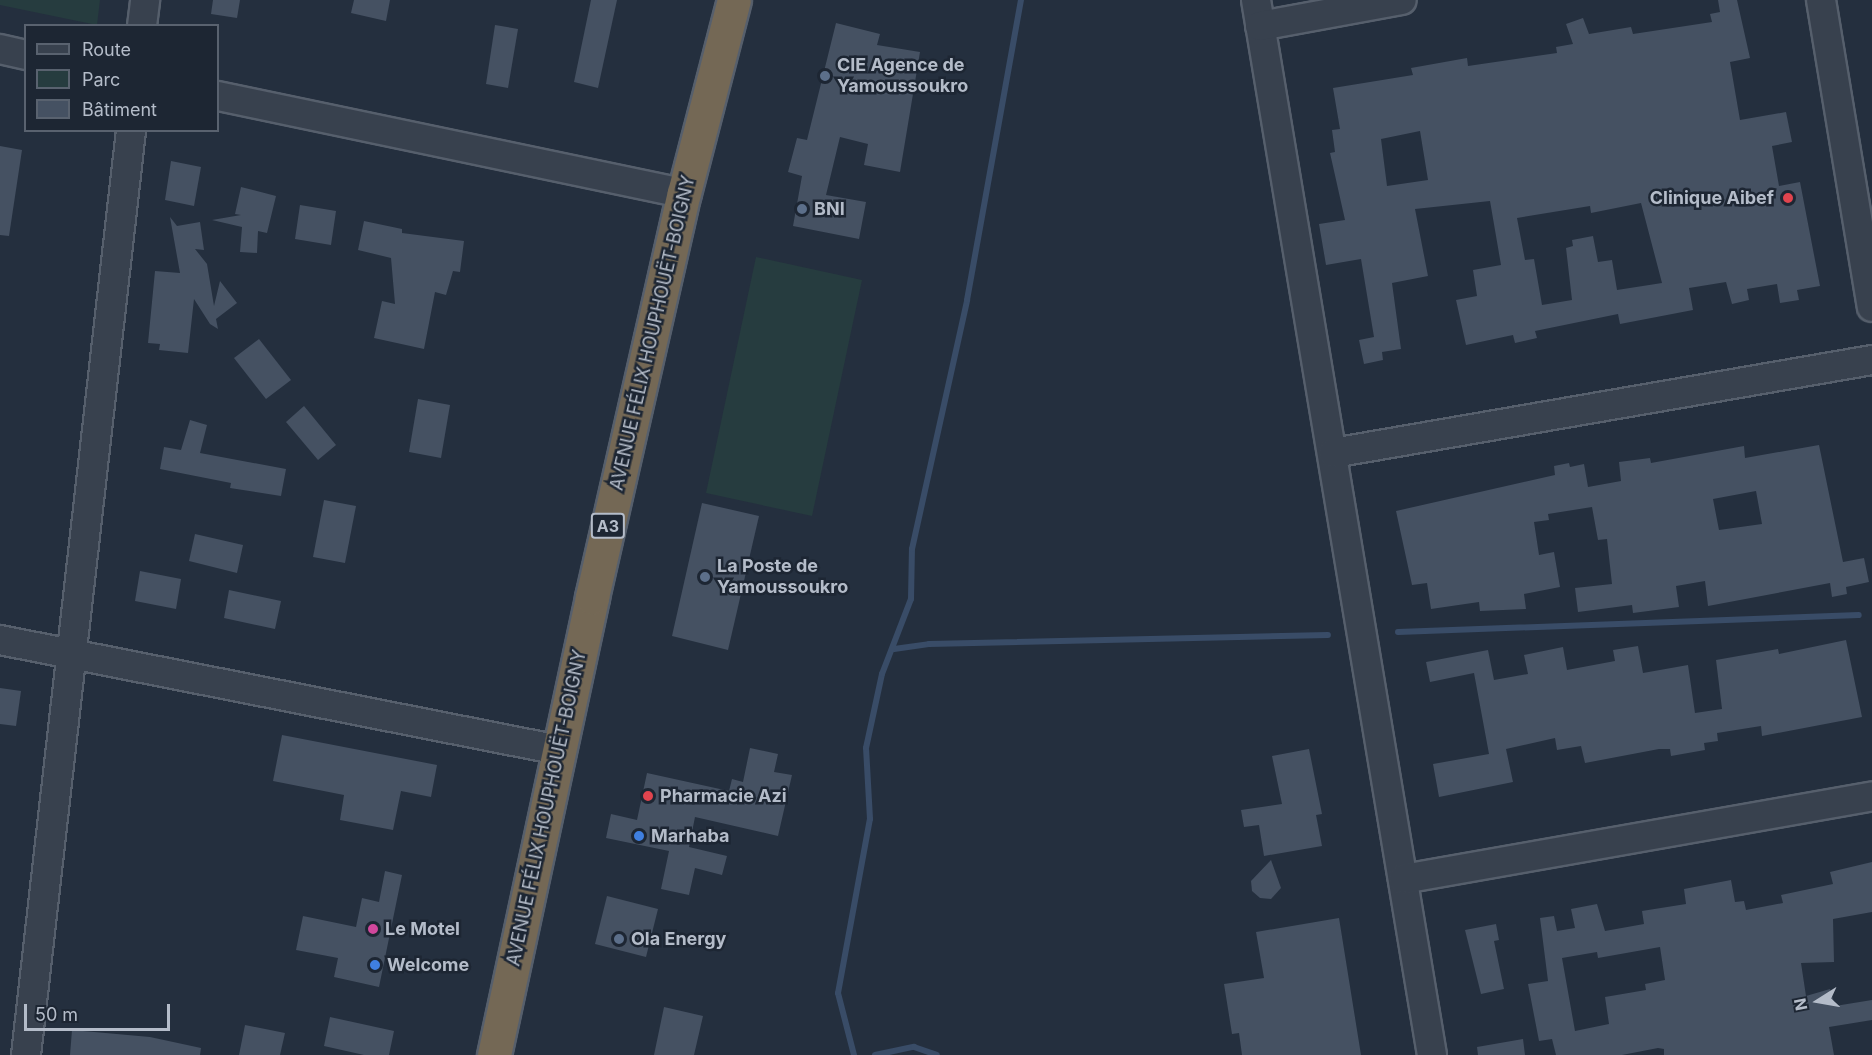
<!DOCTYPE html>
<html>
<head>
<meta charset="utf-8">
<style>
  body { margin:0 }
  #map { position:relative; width:1872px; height:1055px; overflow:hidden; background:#242f3e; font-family:Inter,sans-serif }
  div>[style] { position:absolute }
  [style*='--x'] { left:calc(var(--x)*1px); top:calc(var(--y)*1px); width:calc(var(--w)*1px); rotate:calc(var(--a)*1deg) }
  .green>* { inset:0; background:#263c3f }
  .stream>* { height:6px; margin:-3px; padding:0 3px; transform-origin:3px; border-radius:3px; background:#394c67 }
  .building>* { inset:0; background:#455162 }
  .roads { filter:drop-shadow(2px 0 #565f6c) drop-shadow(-2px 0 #565f6c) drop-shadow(0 2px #565f6c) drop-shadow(0 -2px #565f6c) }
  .minor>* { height:28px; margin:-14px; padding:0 14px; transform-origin:14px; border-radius:14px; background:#38414e }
  .highway>* { height:33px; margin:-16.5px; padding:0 16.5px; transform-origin:16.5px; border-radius:16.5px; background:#746855 }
  .dots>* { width:16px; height:16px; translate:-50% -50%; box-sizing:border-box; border:3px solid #1d2633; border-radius:50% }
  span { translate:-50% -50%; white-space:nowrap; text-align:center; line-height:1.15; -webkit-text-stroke:5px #1d2633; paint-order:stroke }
  .shield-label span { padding:2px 4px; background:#1d2633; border:2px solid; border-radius:4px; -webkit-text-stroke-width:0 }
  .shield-label { font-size:16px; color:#b4bcc9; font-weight:700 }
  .poi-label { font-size:18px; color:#b4bcc9; font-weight:700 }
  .left { translate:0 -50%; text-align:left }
  .right { translate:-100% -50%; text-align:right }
  .street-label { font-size:18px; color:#b4bcc9 }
  .legend { position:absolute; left:24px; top:24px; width:195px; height:108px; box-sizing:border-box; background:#1d2633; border:2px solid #59626f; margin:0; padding:8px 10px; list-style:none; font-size:18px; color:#b4bcc9 }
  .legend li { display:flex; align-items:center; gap:12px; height:30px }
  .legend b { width:30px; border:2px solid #59626f }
  .north { position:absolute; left:1788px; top:971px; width:60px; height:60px; -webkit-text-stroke:4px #1d2633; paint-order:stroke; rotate:259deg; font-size:16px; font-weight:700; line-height:24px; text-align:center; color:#b4bcc9 }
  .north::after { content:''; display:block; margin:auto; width:21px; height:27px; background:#b4bcc9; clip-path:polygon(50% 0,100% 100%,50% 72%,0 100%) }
  .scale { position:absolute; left:24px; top:1004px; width:146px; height:27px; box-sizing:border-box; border:3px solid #b4bcc9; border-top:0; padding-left:8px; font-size:18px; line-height:21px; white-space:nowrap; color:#b4bcc9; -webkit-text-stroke:4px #1d2633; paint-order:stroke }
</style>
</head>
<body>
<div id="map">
  <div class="green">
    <i style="clip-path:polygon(0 0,100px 0,97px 25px,0 5px)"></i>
    <i style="clip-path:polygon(756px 257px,862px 280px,812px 516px,706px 493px)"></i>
  </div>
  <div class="stream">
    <i style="--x:1398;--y:632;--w:461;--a:-2.1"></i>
    <i style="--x:894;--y:649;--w:35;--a:-8"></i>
    <i style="--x:929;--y:644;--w:399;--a:-1.3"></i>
    <i style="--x:854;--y:1055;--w:64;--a:-104.5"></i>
    <i style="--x:838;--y:993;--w:177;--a:-79.6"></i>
    <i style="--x:870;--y:819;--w:71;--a:-93.2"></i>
    <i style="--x:866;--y:748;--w:76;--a:-77.8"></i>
    <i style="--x:882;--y:674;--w:80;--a:-68.9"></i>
    <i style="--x:911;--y:599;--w:50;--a:-88.9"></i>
    <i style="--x:912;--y:549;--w:255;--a:-77.5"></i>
    <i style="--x:967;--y:300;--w:305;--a:-79.8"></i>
    <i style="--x:875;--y:1055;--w:40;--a:-12"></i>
    <i style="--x:914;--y:1047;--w:24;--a:19"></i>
  </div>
  <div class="building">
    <i style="clip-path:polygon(213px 0,240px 0,237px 18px,211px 14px)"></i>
    <i style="clip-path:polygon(354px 0,390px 0,386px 21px,351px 13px)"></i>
    <i style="clip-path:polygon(591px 0,617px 0,598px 88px,574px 82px)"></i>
    <i style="clip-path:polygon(evenodd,1718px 0,1737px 0,1750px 58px,1730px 62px,1740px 120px,1786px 112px,1792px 142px,1772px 146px,1779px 186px,1800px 182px,1820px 286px,1797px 290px,1799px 300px,1780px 303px,1777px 284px,1747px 289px,1749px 300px,1732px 304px,1726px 282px,1689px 288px,1693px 310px,1620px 324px,1618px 314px,1535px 331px,1537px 338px,1515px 343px,1513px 335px,1466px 345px,1456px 300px,1477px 296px,1473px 270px,1501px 265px,1490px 201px,1415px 209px,1428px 276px,1392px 283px,1401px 349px,1382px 352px,1383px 360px,1364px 364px,1359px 340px,1374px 337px,1361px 259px,1326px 265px,1319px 224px,1345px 220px,1330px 153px,1335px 152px,1332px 130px,1340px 129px,1333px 88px,1413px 75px,1411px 68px,1467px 58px,1468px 66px,1557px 53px,1556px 47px,1573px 44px,1566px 24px,1583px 18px,1589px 34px,1631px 27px,1633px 34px,1712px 22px,1710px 14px,1720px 12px,1718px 0,1420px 131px,1428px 180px,1387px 186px,1381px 139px,1420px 131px,1718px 0,1641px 203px,1662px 283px,1617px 290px,1612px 260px,1598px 262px,1593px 236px,1572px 240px,1573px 246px,1566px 248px,1572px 300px,1542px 305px,1534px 259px,1525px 260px,1517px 218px,1590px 206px,1591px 213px,1641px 203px)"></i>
    <i style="clip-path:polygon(836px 23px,880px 34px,877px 45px,920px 52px,900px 172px,864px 165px,868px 144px,840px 137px,826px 195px,866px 202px,859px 239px,793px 226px,802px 176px,788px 172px,797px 138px,807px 140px)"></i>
    <i style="clip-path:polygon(495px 25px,518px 29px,508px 88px,486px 84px)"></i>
    <i style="clip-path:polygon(0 146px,22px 150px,9px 236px,0 235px)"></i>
    <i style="clip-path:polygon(171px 161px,201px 167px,194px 206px,165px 200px)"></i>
    <i style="clip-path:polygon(241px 187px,276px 196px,267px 233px,258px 231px,257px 253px,240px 252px,242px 227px,212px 220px,241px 215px,235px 214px)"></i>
    <i style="clip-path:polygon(300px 205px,336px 211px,331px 245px,295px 239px)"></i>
    <i style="clip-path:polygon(170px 217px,177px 226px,200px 222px,204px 250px,195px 249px,207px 264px,214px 306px,220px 281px,237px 303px,216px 319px,218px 329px,210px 324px,194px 299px,188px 353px,159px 350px,160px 344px,148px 343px,155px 271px,180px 273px)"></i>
    <i style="clip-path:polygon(364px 221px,402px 229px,402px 233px,464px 241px,460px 272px,453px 271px,446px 295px,435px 292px,424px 349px,374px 338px,382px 301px,395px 304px,391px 258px,358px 250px)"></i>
    <i style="clip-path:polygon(259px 339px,291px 380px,266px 399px,234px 358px)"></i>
    <i style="clip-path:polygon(418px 399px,450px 405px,441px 458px,409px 452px)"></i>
    <i style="clip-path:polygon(304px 406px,336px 445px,318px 460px,286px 422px)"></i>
    <i style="clip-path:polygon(190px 420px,207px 425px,200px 453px,286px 469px,281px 496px,230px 488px,231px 483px,160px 469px,164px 447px,181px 450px)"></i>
    <i style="clip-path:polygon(evenodd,1819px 445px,1843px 562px,1864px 558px,1869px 582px,1846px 587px,1847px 594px,1832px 597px,1830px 583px,1708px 606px,1705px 581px,1676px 586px,1679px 607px,1633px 613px,1632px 605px,1578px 612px,1575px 588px,1612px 584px,1607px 539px,1598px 540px,1592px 507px,1548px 514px,1549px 520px,1534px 522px,1539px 555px,1554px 552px,1560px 587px,1524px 594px,1526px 609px,1480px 611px,1479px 602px,1431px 609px,1427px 583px,1412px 585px,1396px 511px,1555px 475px,1554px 466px,1569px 463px,1570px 467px,1584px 464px,1588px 487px,1621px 481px,1619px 462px,1650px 458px,1651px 463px,1744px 446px,1745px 458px,1819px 445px,1756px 491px,1762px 524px,1719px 530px,1713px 499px,1756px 491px)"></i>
    <i style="clip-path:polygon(324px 500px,356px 506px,345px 563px,313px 557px)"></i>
    <i style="clip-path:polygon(702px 503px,759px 516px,728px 650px,672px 636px)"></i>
    <i style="clip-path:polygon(195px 534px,243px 545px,237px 573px,189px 561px)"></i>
    <i style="clip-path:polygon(140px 571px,181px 579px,176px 609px,135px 601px)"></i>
    <i style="clip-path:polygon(229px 590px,281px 601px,275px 629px,224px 618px)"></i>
    <i style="clip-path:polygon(1846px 640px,1862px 717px,1762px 736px,1761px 726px,1717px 733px,1718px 741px,1704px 743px,1705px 750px,1671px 756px,1670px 749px,1659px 749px,1585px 763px,1581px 746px,1557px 750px,1555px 738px,1506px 749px,1513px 782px,1439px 797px,1433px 764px,1489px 754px,1474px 673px,1430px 682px,1426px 662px,1488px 650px,1494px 680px,1528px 674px,1524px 655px,1563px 647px,1567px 670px,1615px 661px,1613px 650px,1638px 646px,1643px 673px,1688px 665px,1695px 713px,1722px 709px,1716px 660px,1778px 649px,1779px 654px)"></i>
    <i style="clip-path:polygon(0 688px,21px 691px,16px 726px,0 724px)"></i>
    <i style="clip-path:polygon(282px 735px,437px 765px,431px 797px,401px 791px,393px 830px,340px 820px,344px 795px,273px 781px)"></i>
    <i style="clip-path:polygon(750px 748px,778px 754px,774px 772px,792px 775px,778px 836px,695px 817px,689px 847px,727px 856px,722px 875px,695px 868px,689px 895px,661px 889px,669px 851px,606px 838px,611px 814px,637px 820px,647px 773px,729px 791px,732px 779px,743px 782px)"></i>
    <i style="clip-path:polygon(1309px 749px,1322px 814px,1316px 815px,1322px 846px,1264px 856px,1259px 825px,1244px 827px,1241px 810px,1282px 804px,1272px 756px)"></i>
    <i style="clip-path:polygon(1271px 860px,1281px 888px,1271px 899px,1260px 898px,1252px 891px,1251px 881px)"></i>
    <i style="clip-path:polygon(evenodd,1872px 862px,1872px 912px,1833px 919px,1834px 962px,1801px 963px,1806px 996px,1830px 989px,1835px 1006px,1872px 1000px,1872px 1020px,1829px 1027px,1834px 1055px,1664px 1055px,1664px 1049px,1658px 1048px,1622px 1055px,1556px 1055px,1552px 1039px,1539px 1041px,1528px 984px,1548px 981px,1540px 918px,1554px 916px,1557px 931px,1575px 928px,1571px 909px,1597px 904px,1605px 931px,1644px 924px,1642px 911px,1686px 904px,1684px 889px,1731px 880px,1735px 902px,1744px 901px,1746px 910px,1783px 903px,1781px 895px,1833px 884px,1830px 872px,1872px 862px,1660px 947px,1665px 980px,1645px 984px,1646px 990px,1605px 997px,1609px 1024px,1575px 1031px,1562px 958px,1597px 952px,1598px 958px,1660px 947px)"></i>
    <i style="clip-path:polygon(385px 871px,402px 875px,379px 987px,334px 977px,338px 958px,296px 950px,303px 916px,356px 927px,362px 898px,379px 902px)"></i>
    <i style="clip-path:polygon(607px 896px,658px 909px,646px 957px,595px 944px)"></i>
    <i style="clip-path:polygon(1339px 918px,1361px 1055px,1242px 1055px,1239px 1033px,1232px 1034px,1224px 984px,1264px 978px,1256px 932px)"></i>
    <i style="clip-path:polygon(1496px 924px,1499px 940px,1494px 941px,1504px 989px,1481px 994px,1465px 930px)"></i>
    <i style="clip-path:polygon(664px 1007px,703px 1016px,694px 1055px,654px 1055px)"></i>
    <i style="clip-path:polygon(330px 1017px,394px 1031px,389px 1055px,364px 1055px,324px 1046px)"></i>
    <i style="clip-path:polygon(245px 1025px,285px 1033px,280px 1055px,239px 1055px)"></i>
    <i style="clip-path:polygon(72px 1030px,150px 1037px,201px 1048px,200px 1055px,70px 1055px)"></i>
    <i style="clip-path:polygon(1523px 1039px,1525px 1055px,1478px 1055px,1477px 1047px)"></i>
  </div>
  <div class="roads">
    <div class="minor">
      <i style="--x:1256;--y:0;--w:1070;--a:80.53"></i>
      <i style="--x:1821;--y:0;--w:311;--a:80.6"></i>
      <i style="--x:142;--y:26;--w:26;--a:-83"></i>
      <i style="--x:1260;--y:26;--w:144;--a:-10.4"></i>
      <i style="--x:0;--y:49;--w:27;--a:13"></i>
      <i style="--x:218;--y:96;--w:476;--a:11.8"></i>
      <i style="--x:1333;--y:453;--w:547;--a:-9.79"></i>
      <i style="--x:0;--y:640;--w:570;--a:11.13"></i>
      <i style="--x:1403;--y:879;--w:476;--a:-10"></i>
      <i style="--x:26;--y:1055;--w:931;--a:-83.52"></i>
    </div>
    <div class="highway">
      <i style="--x:494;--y:1055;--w:468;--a:-77.9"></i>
      <i style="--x:592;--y:597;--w:414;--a:-77.2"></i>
      <i style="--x:684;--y:193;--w:199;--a:-75.5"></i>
    </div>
  </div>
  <div class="dots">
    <i style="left:825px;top:76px;background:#5c6f8a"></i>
    <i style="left:1788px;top:198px;background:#e0444e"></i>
    <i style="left:802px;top:209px;background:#5c6f8a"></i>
    <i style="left:705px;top:577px;background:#5c6f8a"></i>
    <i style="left:648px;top:796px;background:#e0444e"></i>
    <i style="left:639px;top:836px;background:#3f7fe0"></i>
    <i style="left:373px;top:929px;background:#d1479c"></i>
    <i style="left:619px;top:939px;background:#5c6f8a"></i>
    <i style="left:375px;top:965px;background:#3f7fe0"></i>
  </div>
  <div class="shield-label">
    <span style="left:608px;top:526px">A3</span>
  </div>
  <div class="poi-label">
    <span class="left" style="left:837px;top:76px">CIE Agence de<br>Yamoussoukro</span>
    <span class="right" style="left:1774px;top:198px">Clinique Aibef</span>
    <span class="left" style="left:814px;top:209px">BNI</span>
    <span class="left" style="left:717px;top:577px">La Poste de<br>Yamoussoukro</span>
    <span class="left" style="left:660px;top:796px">Pharmacie Azi</span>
    <span class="left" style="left:651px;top:836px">Marhaba</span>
    <span class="left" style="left:385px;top:929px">Le Motel</span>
    <span class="left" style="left:631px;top:939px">Ola Energy</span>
    <span class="left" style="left:387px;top:965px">Welcome</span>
  </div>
  <div class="street-label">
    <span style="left:653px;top:333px;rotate:-77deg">AVENUE FÉLIX HOUPHOUËT-BOIGNY</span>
    <span style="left:547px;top:808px;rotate:-78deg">AVENUE FÉLIX HOUPHOUËT-BOIGNY</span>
  </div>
  <ul class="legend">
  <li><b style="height:8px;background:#38414e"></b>Route</li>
  <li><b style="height:16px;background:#263c3f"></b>Parc</li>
  <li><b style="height:16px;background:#455162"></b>Bâtiment</li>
  </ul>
  <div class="north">N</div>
  <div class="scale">50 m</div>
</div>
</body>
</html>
